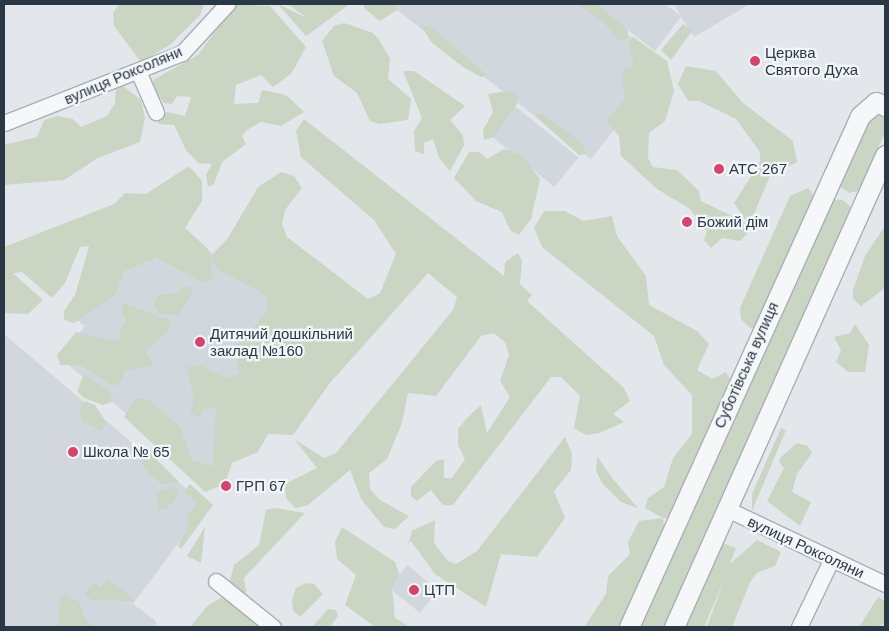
<!DOCTYPE html>
<html>
<head>
<meta charset="utf-8">
<style>
  body { margin:0 }
  #map { position:relative; width:889px; height:631px; overflow:hidden; background:#e3e7eb; font-family:Arial,sans-serif }
  div>[style] { position:absolute }
  .built>* { inset:0; background:#d1d7dd; transform-origin:0 0 }
  .green>* { inset:0; background:#cad5c3 }
  .roads { filter:drop-shadow(1px 0 #a8afb6) drop-shadow(-1px 0 #a8afb6) drop-shadow(0 1px #a8afb6) drop-shadow(0 -1px #a8afb6) }
  .minor>* { height:15px; margin:-7.5px; padding:0 7.5px; transform-origin:7.5px; border-radius:7.5px; background:#f6f7f9 }
  .tertiary>* { height:19px; margin:-9.5px; padding:0 9.5px; transform-origin:9.5px; border-radius:9.5px; background:#f6f7f9 }
  .dots>* { width:14px; height:14px; translate:-50% -50%; box-sizing:border-box; border:2px solid #f3f6f8; border-radius:50% }
  span { translate:-50% -50%; white-space:nowrap; text-align:center; line-height:1.15; -webkit-text-stroke:4.5px #f3f6f8; paint-order:stroke }
  .poi-label { font-size:15px; color:#2a3744 }
  .left { translate:0 -50%; text-align:left }
  .street-label { font-size:15px; color:#2a3744 }
  .frame { position:absolute; inset:0; border:5px solid #2a3744; pointer-events:none }
</style>
</head>
<body>
<div id="map">
  <div class="built">
    <i style="clip-path:polygon(389px 4px,588px 4px,658px 58px,663px 68px,591px 159px)"></i>
    <i style="clip-path:polygon(595px 4px,665px 4px,681px 16px,674px 4px,750px 4px,694px 37px,681px 17px,655px 51px)"></i>
    <i style="left:510px;top:102px;width:88px;height:38px;rotate:39deg"></i>
    <i style="clip-path:polygon(183px 229px,215px 256px,349px 316px,212px 486px,60px 358px,85px 326px,77px 320px,139px 245px,158px 260px)"></i>
    <i style="clip-path:polygon(4px 334px,203px 503px,203px 510px,133px 604px,156px 621px,157px 627px,4px 627px)"></i>
    <i style="left:407px;top:565px;width:40px;height:29px;rotate:39deg"></i>
  </div>
  <div class="green">
    <i style="clip-path:polygon(119px 4px,204px 4px,200px 15px,171px 44px,141px 62px,114px 26px,113px 13px)"></i>
    <i style="clip-path:polygon(235px 4px,270px 6px,306px 47px,291px 74px,273px 87px,261px 75px,236px 85px,234px 104px,258px 103px,262px 90px,286px 95px,304px 112px,281px 126px,261px 122px,247px 130px,242px 136px,246px 144px,222px 162px,214px 184px,208px 187px,206px 175px,212px 164px,198px 163px,186px 150px,174px 125px,159px 124px,154px 115px,168px 112px,185px 116px,191px 97px,177px 96px,172px 104px,164px 103px,152px 87px,153px 80px,198px 55px)"></i>
    <i style="clip-path:polygon(278px 4px,307px 18px,288px 4px,350px 4px,306px 36px)"></i>
    <i style="clip-path:polygon(365px 4px,396px 4px,397px 10px,380px 21px,364px 8px)"></i>
    <i style="clip-path:polygon(577px 4px,597px 4px,628px 30px,628px 39px,619px 40px,601px 20px)"></i>
    <i style="clip-path:polygon(344px 23px,373px 33px,380px 41px,390px 59px,388px 79px,411px 99px,408px 120px,380px 124px,370px 121px,357px 93px,334px 76px,322px 41px,334px 26px)"></i>
    <i style="clip-path:polygon(683px 24px,692px 31px,671px 60px,661px 50px)"></i>
    <i style="clip-path:polygon(421px 25px,432px 28px,487px 75px,481px 77px,463px 67px,431px 42px)"></i>
    <i style="clip-path:polygon(633px 37px,667px 61px,674px 91px,665px 121px,649px 133px,648px 158px,653px 167px,677px 170px,699px 191px,701px 201px,746px 223px,747px 234px,740px 241px,722px 238px,711px 248px,704px 240px,707px 231px,690px 209px,657px 189px,621px 156px,619px 136px,606px 121px,625px 99px,622px 79px,624px 69px,634px 65px,628px 43px)"></i>
    <i style="clip-path:polygon(686px 66px,716px 71px,743px 103px,793px 141px,797px 162px,770px 176px,754px 214px,745px 219px,734px 203px,760px 162px,760px 152px,736px 119px,699px 101px,688px 101px,678px 84px)"></i>
    <i style="clip-path:polygon(403px 71px,414px 71px,465px 106px,450px 120px,463px 135px,464px 145px,450px 171px,439px 158px,433px 139px,424px 143px,424px 154px,415px 151px,414px 131px,422px 118px)"></i>
    <i style="clip-path:polygon(122px 85px,141px 100px,145px 118px,140px 142px,98px 158px,64px 180px,4px 185px,4px 145px,37px 137px,44px 120px,57px 116px,73px 119px,81px 127px,107px 116px,115px 103px,116px 89px)"></i>
    <i style="clip-path:polygon(508px 91px,518px 94px,517px 104px,494px 137px,484px 140px,483px 130px,493px 112px,488px 94px)"></i>
    <i style="clip-path:polygon(542px 113px,583px 144px,586px 154px,579px 155px,534px 115px)"></i>
    <i style="clip-path:polygon(871px 114px,885px 117px,885px 133px,858px 191px,849px 193px,838px 185px)"></i>
    <i style="clip-path:polygon(304px 119px,504px 276px,505px 262px,518px 253px,522px 261px,520px 284px,532px 295px,527px 301px,624px 388px,630px 401px,613px 414px,624px 422px,600px 433px,586px 435px,574px 428px,580px 396px,561px 377px,551px 377px,453px 505px,443px 505px,431px 490px,417px 501px,411px 496px,411px 487px,436px 461px,444px 459px,444px 478px,452px 478px,465px 459px,458px 445px,458px 429px,469px 416px,481px 405px,487px 433px,510px 397px,500px 381px,509px 355px,505px 342px,494px 333px,481px 336px,436px 396px,408px 393px,402px 423px,387px 459px,369px 473px,370px 489px,380px 500px,409px 516px,395px 529px,384px 527px,361px 499px,350px 470px,308px 505px,295px 508px,286px 498px,285px 484px,317px 468px,294px 439px,324px 458px,336px 453px,453px 310px,457px 297px,428px 273px,329px 384px,293px 435px,268px 434px,258px 452px,232px 463px,225px 484px,205px 492px,124px 417px,136px 398px,149px 400px,180px 427px,192px 460px,213px 466px,216px 407px,203px 410px,200px 418px,190px 412px,194px 400px,187px 367px,200px 365px,225px 378px,239px 374px,236px 347px,267px 312px,267px 299px,257px 290px,219px 270px,211px 260px,212px 279px,202px 282px,157px 258px,124px 271px,115px 295px,74px 323px,64px 320px,64px 311px,75px 295px,89px 246px,80px 247px,65px 283px,52px 298px,22px 272px,13px 273px,43px 300px,28px 314px,4px 313px,4px 247px,114px 204px,125px 193px,146px 194px,189px 166px,202px 181px,202px 201px,185px 228px,208px 249px,210px 257px,228px 238px,258px 187px,281px 172px,294px 176px,302px 188px,285px 210px,282px 224px,287px 237px,368px 299px,380px 293px,396px 254px,374px 220px,301px 157px,296px 131px)"></i>
    <i style="clip-path:polygon(504px 149px,522px 155px,540px 179px,531px 219px,519px 235px,510px 230px,502px 212px,476px 201px,454px 178px,469px 152px,479px 152px,487px 159px)"></i>
    <i style="clip-path:polygon(808px 188px,815px 197px,754px 329px,750px 328px,741px 319px,740px 308px,790px 196px)"></i>
    <i style="clip-path:polygon(829px 199px,843px 200px,853px 209px,670px 627px,636px 627px)"></i>
    <i style="clip-path:polygon(544px 211px,565px 211px,583px 221px,612px 216px,617px 236px,646px 276px,649px 305px,697px 331px,709px 344px,697px 370px,712px 379px,726px 372px,731px 381px,673px 517px,663px 518px,665px 533px,622px 627px,585px 626px,606px 594px,608px 576px,630px 554px,628px 542px,639px 521px,663px 518px,645px 508px,648px 498px,664px 487px,673px 458px,692px 434px,692px 395px,664px 365px,654px 336px,542px 247px,534px 228px)"></i>
    <i style="clip-path:polygon(885px 226px,885px 288px,861px 306px,853px 299px,853px 290px,865px 256px)"></i>
    <i style="clip-path:polygon(184px 286px,194px 289px,179px 315px,159px 314px,154px 305px,158px 295px,177px 294px)"></i>
    <i style="clip-path:polygon(123px 303px,169px 320px,169px 330px,146px 351px,154px 366px,124px 371px,122px 380px,114px 386px,80px 365px,60px 365px,57px 355px,76px 332px,111px 341px,121px 338px,120px 328px,127px 321px,121px 313px)"></i>
    <i style="clip-path:polygon(855px 324px,869px 345px,865px 372px,848px 372px,836px 362px,841px 350px,834px 337px,850px 333px)"></i>
    <i style="clip-path:polygon(84px 374px,109px 392px,112px 402px,103px 405px,84px 398px,77px 391px)"></i>
    <i style="clip-path:polygon(85px 401px,95px 405px,106px 422px,101px 431px,83px 422px,79px 413px)"></i>
    <i style="clip-path:polygon(781px 428px,786px 430px,752px 511px,752px 494px)"></i>
    <i style="clip-path:polygon(565px 437px,572px 454px,571px 470px,554px 491px,565px 518px,537px 557px,501px 554px,486px 607px,435px 574px,411px 541px,408px 545px,412px 531px,435px 520px,434px 543px,448px 561px,456px 564px,477px 551px)"></i>
    <i style="clip-path:polygon(797px 443px,808px 446px,812px 453px,797px 474px,792px 492px,811px 502px,800px 526px,767px 501px,784px 468px,779px 462px,781px 457px)"></i>
    <i style="clip-path:polygon(142px 449px,147px 450px,179px 482px,161px 484px,154px 478px,142px 465px)"></i>
    <i style="clip-path:polygon(597px 456px,612px 478px,638px 508px,621px 502px,602px 483px,596px 471px)"></i>
    <i style="clip-path:polygon(190px 484px,213px 505px,181px 549px,178px 545px,188px 528px,187px 516px,197px 503px,184px 491px)"></i>
    <i style="clip-path:polygon(175px 486px,178px 494px,173px 502px,165px 510px,159px 509px,156px 493px)"></i>
    <i style="clip-path:polygon(275px 508px,305px 513px,244px 578px,246px 593px,228px 588px,234px 565px,259px 545px,266px 510px)"></i>
    <i style="clip-path:polygon(205px 527px,201px 563px,187px 556px)"></i>
    <i style="clip-path:polygon(342px 527px,395px 562px,399px 574px,392px 588px,395px 618px,410px 627px,375px 627px,345px 605px,356px 575px,337px 559px,335px 542px)"></i>
    <i style="clip-path:polygon(757px 540px,781px 552px,775px 566px,757px 573px,750px 582px,732px 627px,707px 627px,724px 580px,704px 627px,686px 627px,723px 543px,736px 548px,730px 564px)"></i>
    <i style="clip-path:polygon(108px 579px,134px 599px,133px 601px,92px 600px,85px 594px,94px 582px,101px 587px)"></i>
    <i style="clip-path:polygon(306px 583px,314px 584px,323px 594px,300px 617px,293px 611px,292px 600px,296px 588px)"></i>
    <i style="clip-path:polygon(65px 593px,79px 602px,86px 621px,95px 627px,58px 627px,60px 598px)"></i>
    <i style="clip-path:polygon(224px 596px,264px 627px,190px 627px,207px 606px)"></i>
    <i style="clip-path:polygon(878px 597px,885px 601px,885px 625px,859px 627px)"></i>
    <i style="clip-path:polygon(328px 609px,336px 610px,338px 616px,330px 627px,312px 627px)"></i>
  </div>
  <div class="roads">
    <div class="minor">
      <i style="left:138px;top:71px;width:45px;rotate:66.3deg"></i>
      <i style="left:4px;top:123px;width:191px;rotate:-21.5deg"></i>
      <i style="left:182px;top:53px;width:67px;rotate:-47.4deg"></i>
      <i style="left:727px;top:509px;width:175px;rotate:25.4deg"></i>
      <i style="left:216px;top:581px;width:73px;rotate:38.9deg"></i>
      <i style="left:799px;top:627px;width:76px;rotate:-64.4deg"></i>
    </div>
    <div class="tertiary">
      <i style="left:629px;top:627px;width:561px;rotate:-65.67deg"></i>
      <i style="left:860px;top:116px;width:21px;rotate:-41deg"></i>
      <i style="left:876px;top:102px;width:10px;rotate:24deg"></i>
      <i style="left:674px;top:627px;width:517px;rotate:-65.91deg"></i>
    </div>
  </div>
  <div class="dots">
    <i style="left:755px;top:61px;background:#d3456c"></i>
    <i style="left:719px;top:169px;background:#d3456c"></i>
    <i style="left:687px;top:222px;background:#d3456c"></i>
    <i style="left:200px;top:342px;background:#d3456c"></i>
    <i style="left:73px;top:452px;background:#d3456c"></i>
    <i style="left:226px;top:486px;background:#d3456c"></i>
    <i style="left:414px;top:590px;background:#d3456c"></i>
  </div>
  <div class="poi-label">
    <span class="left" style="left:765px;top:61px">Церква<br>Святого Духа</span>
    <span class="left" style="left:729px;top:169px">АТС 267</span>
    <span class="left" style="left:697px;top:222px">Божий дім</span>
    <span class="left" style="left:210px;top:342px">Дитячий дошкільний<br>заклад №160</span>
    <span class="left" style="left:83px;top:452px">Школа № 65</span>
    <span class="left" style="left:236px;top:486px">ГРП 67</span>
    <span class="left" style="left:424px;top:590px">ЦТП</span>
  </div>
  <div class="street-label">
    <span style="left:123px;top:75px;rotate:-23deg">вулиця Роксоляни</span>
    <span style="left:746px;top:365px;rotate:-66deg">Суботівська вулиця</span>
    <span style="left:806px;top:547px;rotate:25deg">вулиця Роксоляни</span>
  </div>
  <div class="frame"></div>
</div>
</body>
</html>
